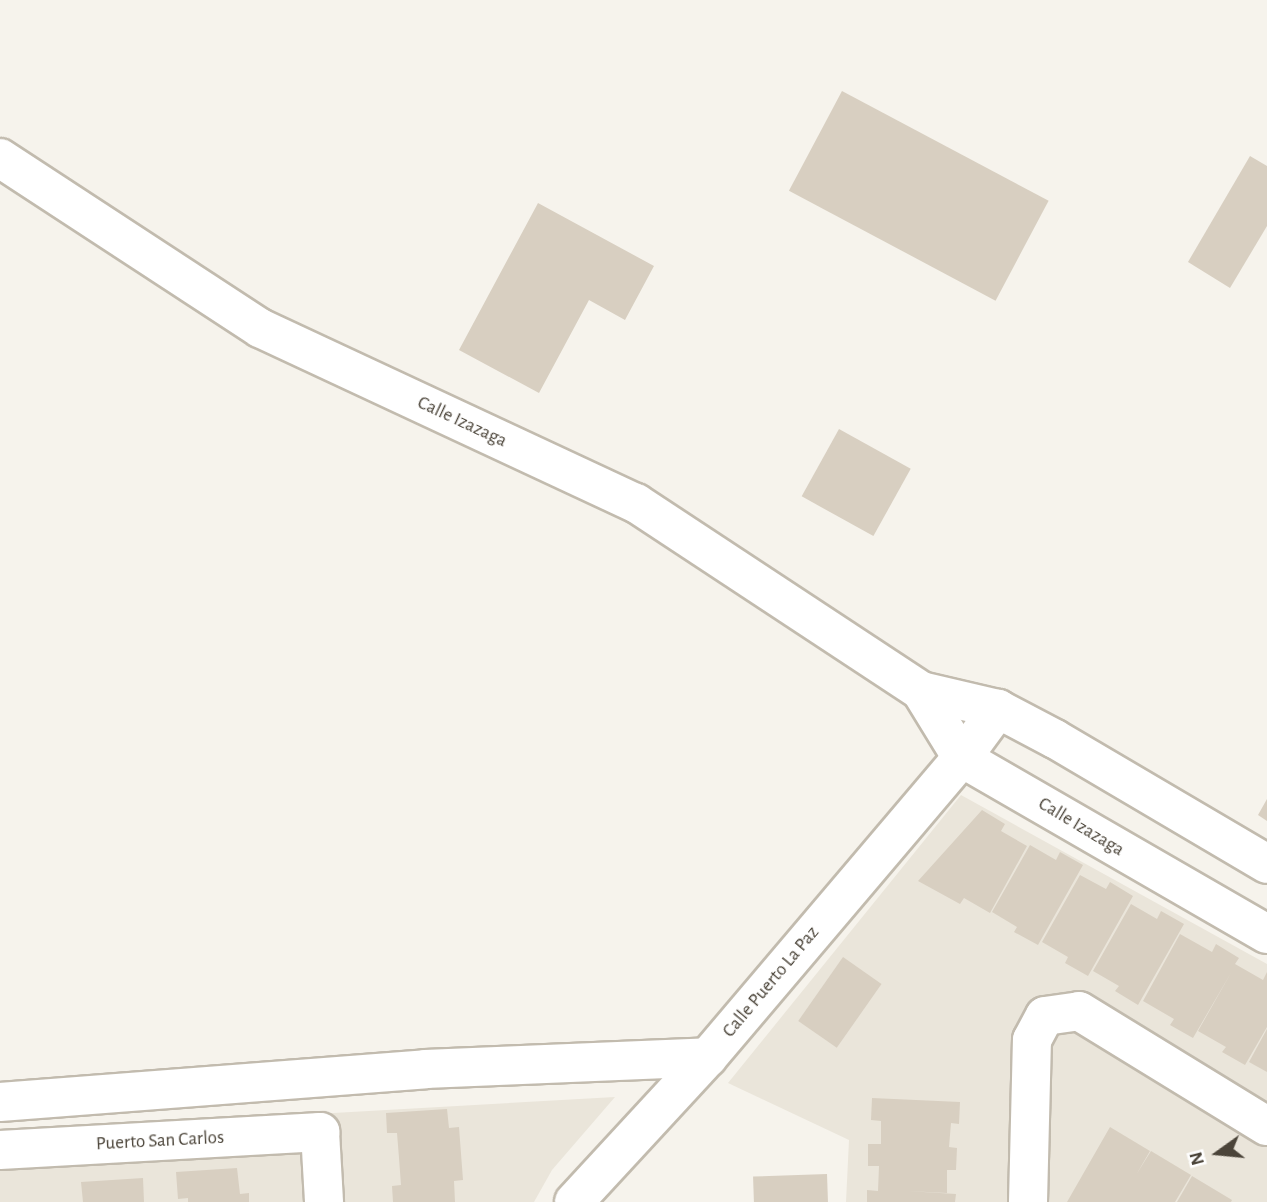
<!DOCTYPE html>
<html>
<head>
<meta charset="utf-8">
<style>
  body { margin:0 }
  #map { position:relative; width:1267px; height:1202px; overflow:hidden; background:#f6f3ec; font-family:"Alegreya Sans",sans-serif }
  div>[style] { position:absolute }
  .residential>* { inset:0; background:#eae5da }
  .building>* { inset:0; background:#d8cfc1; transform-origin:0 0 }
  .roads { filter:drop-shadow(2px 0 #c2bbae) drop-shadow(-2px 0 #c2bbae) drop-shadow(0 2px #c2bbae) drop-shadow(0 -2px #c2bbae) }
  .minor>* { height:38px; margin:-19px; padding:0 19px; transform-origin:19px; border-radius:19px; background:#fff }
  span { translate:-50% -50%; white-space:nowrap; text-align:center; line-height:1.15; -webkit-text-stroke:5px #fff; paint-order:stroke }
  .street-label { font-size:19px; color:#4b4439 }
  .north { position:absolute; left:1183px; top:1118px; width:70px; height:70px; -webkit-text-stroke:5px #fff; paint-order:stroke; rotate:255deg; font-size:19px; font-weight:700; line-height:28px; text-align:center; color:#4b4439 }
  .north::after { content:''; display:block; margin:auto; width:24px; height:32px; background:#4b4439; clip-path:polygon(50% 0,100% 100%,50% 72%,0 100%) }
</style>
</head>
<body>
<div id="map">
  <div class="residential">
    <i style="clip-path:polygon(961px 795px,1267px 964px,1267px 1202px,846px 1202px,849px 1140px,728px 1083px)"></i>
    <i style="clip-path:polygon(615px 1097px,552px 1170px,534px 1202px,0 1202px,0 1132px)"></i>
  </div>
  <div class="building">
    <i style="left:842px;top:91px;width:234px;height:113px;rotate:28deg"></i>
    <i style="clip-path:polygon(1250px 156px,1267px 166px,1267px 226px,1230px 288px,1188px 262px)"></i>
    <i style="clip-path:polygon(538px 203px,654px 266px,625px 320px,589px 300px,539px 393px,459px 350px)"></i>
    <i style="left:839px;top:429px;width:82px;height:77px;rotate:29deg"></i>
    <i style="clip-path:polygon(1267px 799px,1267px 821px,1258px 815px)"></i>
    <i style="clip-path:polygon(982px 810px,1005px 824px,1001px 831px,1027px 846px,990px 913px,964px 898px,960px 904px,918px 881px)"></i>
    <i style="clip-path:polygon(1030px 845px,1056px 860px,1060px 852px,1083px 865px,1038px 945px,1014px 932px,1017px 927px,992px 912px)"></i>
    <i style="clip-path:polygon(1080px 875px,1106px 889px,1110px 882px,1133px 896px,1088px 976px,1065px 963px,1068px 957px,1042px 942px)"></i>
    <i style="clip-path:polygon(1131px 904px,1157px 919px,1161px 911px,1184px 924px,1138px 1005px,1115px 991px,1119px 986px,1093px 971px)"></i>
    <i style="clip-path:polygon(1180px 934px,1212px 952px,1216px 944px,1239px 958px,1235px 964px,1263px 980px,1267px 972px,1267px 1027px,1245px 1065px,1222px 1052px,1226px 1047px,1198px 1031px,1232px 971px,1193px 1038px,1170px 1025px,1174px 1019px,1143px 1001px)"></i>
    <i style="left:843px;top:957px;width:47px;height:78px;rotate:35deg"></i>
    <i style="clip-path:polygon(1267px 1029px,1267px 1072px,1249px 1062px)"></i>
    <i style="clip-path:polygon(872px 1098px,960px 1102px,959px 1124px,951px 1123px,949px 1147px,957px 1148px,956px 1170px,947px 1170px,947px 1193px,907px 1191px,956px 1194px,955px 1202px,867px 1202px,867px 1190px,878px 1191px,879px 1166px,868px 1166px,868px 1144px,881px 1144px,881px 1121px,871px 1120px)"></i>
    <i style="clip-path:polygon(447px 1109px,449px 1128px,459px 1127px,463px 1180px,454px 1181px,455px 1202px,393px 1202px,392px 1186px,401px 1185px,399px 1158px,397px 1133px,387px 1133px,386px 1113px)"></i>
    <i style="clip-path:polygon(1110px 1127px,1150px 1151px,1136px 1175px,1151px 1151px,1191px 1175px,1175px 1202px,1067px 1202px)"></i>
    <i style="clip-path:polygon(237px 1168px,240px 1194px,249px 1193px,249px 1202px,188px 1202px,188px 1198px,178px 1199px,176px 1172px)"></i>
    <i style="left:827px;top:1174px;width:28px;height:74px;rotate:88deg"></i>
    <i style="clip-path:polygon(1192px 1176px,1232px 1200px,1231px 1202px,1177px 1202px)"></i>
    <i style="clip-path:polygon(143px 1178px,144px 1202px,83px 1202px,81px 1182px)"></i>
  </div>
  <div class="roads">
    <div class="minor">
      <i style="left:0;top:158px;width:311px;rotate:33.2deg"></i>
      <i style="left:260px;top:328px;width:415px;rotate:25deg"></i>
      <i style="left:636px;top:503px;width:341px;rotate:33.4deg"></i>
      <i style="left:921px;top:691px;width:79px;rotate:13.2deg"></i>
      <i style="left:998px;top:709px;width:64px;rotate:27.8deg"></i>
      <i style="left:1055px;top:739px;width:246px;rotate:30.5deg"></i>
      <i style="left:921px;top:691px;width:79px;rotate:58.5deg"></i>
      <i style="left:962px;top:758px;width:352px;rotate:30deg"></i>
      <i style="left:0;top:1102px;width:427px;rotate:-4.4deg"></i>
      <i style="left:426px;top:1069px;width:282px;rotate:-2.4deg"></i>
      <i style="left:0;top:1150px;width:321px;rotate:-3.2deg"></i>
      <i style="left:320px;top:1132px;width:70px;rotate:86.7deg"></i>
      <i style="left:574px;top:1202px;width:197px;rotate:-47.3deg"></i>
      <i style="left:708px;top:1057px;width:392px;rotate:-49.7deg"></i>
      <i style="left:962px;top:758px;width:61px;rotate:-53.7deg"></i>
      <i style="left:1028px;top:1202px;width:162px;rotate:-88.6deg"></i>
      <i style="left:1032px;top:1040px;width:27px;rotate:-62deg"></i>
      <i style="left:1045px;top:1016px;width:34px;rotate:-8deg"></i>
      <i style="left:1079px;top:1011px;width:220px;rotate:31.5deg"></i>
    </div>
  </div>
  <div class="street-label">
    <span style="left:462px;top:422px;rotate:25deg">Calle Izazaga</span>
    <span style="left:1081px;top:827px;rotate:31deg">Calle Izazaga</span>
    <span style="left:771px;top:982px;rotate:-50deg">Calle Puerto La Paz</span>
    <span style="left:160px;top:1141px;rotate:-3deg">Puerto San Carlos</span>
  </div>
  <div class="north">N</div>
</div>
</body>
</html>
